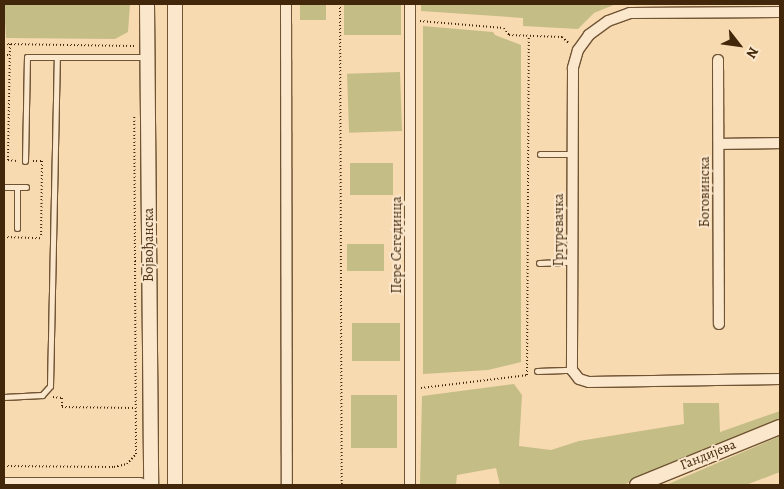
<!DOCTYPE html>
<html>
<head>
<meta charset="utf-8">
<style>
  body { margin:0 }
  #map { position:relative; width:784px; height:489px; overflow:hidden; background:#f8dab1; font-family:Alegreya,serif }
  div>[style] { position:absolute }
  .green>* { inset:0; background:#c5bd86; transform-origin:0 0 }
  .path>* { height:2px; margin-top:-1px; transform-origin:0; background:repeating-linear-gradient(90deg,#43270a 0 1px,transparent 0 3.5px) }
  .roads { filter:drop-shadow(1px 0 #705434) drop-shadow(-1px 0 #705434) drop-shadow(0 1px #705434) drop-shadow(0 -1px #705434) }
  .lane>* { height:5px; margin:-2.5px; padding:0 2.5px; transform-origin:2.5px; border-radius:2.5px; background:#fae7cc }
  .street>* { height:10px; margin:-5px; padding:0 5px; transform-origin:5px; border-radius:5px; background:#fae7cc }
  .secondary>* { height:14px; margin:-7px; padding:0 7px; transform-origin:7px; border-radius:7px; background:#fae7cc }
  span { translate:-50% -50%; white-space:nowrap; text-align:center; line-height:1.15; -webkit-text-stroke:4px #fae7cc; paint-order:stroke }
  .street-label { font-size:14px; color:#43270a }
  .frame { position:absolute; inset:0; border:5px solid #43270a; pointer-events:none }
  .north { position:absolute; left:714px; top:20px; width:50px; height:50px; -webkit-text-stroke:4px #fae7cc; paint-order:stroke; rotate:120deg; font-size:14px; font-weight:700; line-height:20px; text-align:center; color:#43270a }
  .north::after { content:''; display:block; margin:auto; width:18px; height:22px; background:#43270a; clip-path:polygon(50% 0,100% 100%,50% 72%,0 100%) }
</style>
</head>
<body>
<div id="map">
  <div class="green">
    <i style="clip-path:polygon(4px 4px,130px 4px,128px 32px,115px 39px,6px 38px)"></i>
    <i style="left:300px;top:4px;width:26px;height:16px"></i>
    <i style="left:344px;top:4px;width:57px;height:31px"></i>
    <i style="clip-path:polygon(421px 4px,616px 4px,594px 13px,578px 29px,523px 26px,523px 18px,421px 11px)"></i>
    <i style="clip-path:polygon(423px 26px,493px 32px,495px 35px,521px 45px,521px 362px,488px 370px,423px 374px)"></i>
    <i style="left:400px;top:72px;width:59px;height:53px;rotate:88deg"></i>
    <i style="left:393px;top:163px;width:32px;height:43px;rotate:90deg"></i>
    <i style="left:347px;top:244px;width:37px;height:27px"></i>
    <i style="left:352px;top:323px;width:48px;height:38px"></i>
    <i style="clip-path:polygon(514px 384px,522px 395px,519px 446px,551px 450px,579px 441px,684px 424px,683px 403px,719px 403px,720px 432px,780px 411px,780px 420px,623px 485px,500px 485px,496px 468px,457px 475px,456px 485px,420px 485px,422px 396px)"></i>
    <i style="left:351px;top:395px;width:46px;height:53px"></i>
    <i style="clip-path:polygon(780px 436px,780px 472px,746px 485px,666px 485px)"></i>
  </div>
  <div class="path">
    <i style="left:340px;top:4px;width:481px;rotate:89.8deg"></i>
    <i style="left:420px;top:21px;width:84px;rotate:4.8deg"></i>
    <i style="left:504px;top:28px;width:9px;rotate:54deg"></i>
    <i style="left:509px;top:35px;width:53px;rotate:2.2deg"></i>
    <i style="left:562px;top:37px;width:9px;rotate:41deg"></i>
    <i style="left:4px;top:44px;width:130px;rotate:0.9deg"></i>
    <i style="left:10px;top:44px;width:116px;rotate:91deg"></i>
    <i style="left:8px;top:160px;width:8px;rotate:7deg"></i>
    <i style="left:4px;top:55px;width:6px"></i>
    <i style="left:33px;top:161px;width:9px"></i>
    <i style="left:42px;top:161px;width:77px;rotate:90.7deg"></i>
    <i style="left:4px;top:237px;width:38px;rotate:2deg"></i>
    <i style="left:527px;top:375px;width:339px;rotate:-89.7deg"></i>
    <i style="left:421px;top:388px;width:108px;rotate:-6.9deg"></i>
    <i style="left:53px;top:397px;width:9px;rotate:6deg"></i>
    <i style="left:62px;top:398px;width:9px;rotate:90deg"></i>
    <i style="left:62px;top:407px;width:73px;rotate:0.8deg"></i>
    <i style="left:4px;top:466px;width:110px;rotate:0.5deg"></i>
    <i style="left:114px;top:467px;width:13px;rotate:-13deg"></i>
    <i style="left:127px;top:464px;width:13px;rotate:-48deg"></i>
    <i style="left:136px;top:454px;width:338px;rotate:-90.3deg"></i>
  </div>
  <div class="roads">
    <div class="lane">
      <i style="left:540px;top:154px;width:33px"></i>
      <i style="left:25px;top:161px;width:104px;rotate:-88.9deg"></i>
      <i style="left:27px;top:57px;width:120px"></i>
      <i style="left:4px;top:187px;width:22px"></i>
      <i style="left:17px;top:228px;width:41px;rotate:-90deg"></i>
      <i style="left:539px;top:263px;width:33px;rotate:-2deg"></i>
      <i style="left:537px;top:371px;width:35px;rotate:-2deg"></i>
      <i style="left:4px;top:397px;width:38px;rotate:-3deg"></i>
      <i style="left:42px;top:395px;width:12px;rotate:-48deg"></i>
      <i style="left:50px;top:386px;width:329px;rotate:-88.8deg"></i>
    </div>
    <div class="street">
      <i style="left:286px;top:4px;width:481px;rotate:89.9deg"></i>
      <i style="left:410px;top:4px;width:481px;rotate:90deg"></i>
      <i style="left:780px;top:12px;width:150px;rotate:179.6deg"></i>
      <i style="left:630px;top:13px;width:23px;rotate:160deg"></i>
      <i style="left:608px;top:21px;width:24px;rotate:144deg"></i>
      <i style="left:589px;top:35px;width:19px;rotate:126deg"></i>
      <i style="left:578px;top:50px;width:19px;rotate:106deg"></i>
      <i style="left:573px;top:68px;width:302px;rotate:90.2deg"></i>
      <i style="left:572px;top:370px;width:11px;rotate:52deg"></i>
      <i style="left:579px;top:379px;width:10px;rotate:17deg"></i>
      <i style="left:589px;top:382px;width:191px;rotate:-0.9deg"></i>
      <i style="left:718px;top:60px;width:264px;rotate:89.8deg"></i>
      <i style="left:719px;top:144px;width:61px;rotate:-0.9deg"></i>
    </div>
    <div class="secondary">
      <i style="left:147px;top:4px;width:481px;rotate:89.5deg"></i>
      <i style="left:175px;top:4px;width:481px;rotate:90deg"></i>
      <i style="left:4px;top:485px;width:136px"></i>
      <i style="left:637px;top:485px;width:154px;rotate:-22.1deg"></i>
    </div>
  </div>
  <div class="street-label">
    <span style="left:705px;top:192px;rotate:-90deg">Боговинска</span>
    <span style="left:559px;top:230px;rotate:-90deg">Гргуревачка</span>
    <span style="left:149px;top:245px;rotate:-90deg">Војвођанска</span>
    <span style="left:397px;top:245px;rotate:-90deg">Пере Сегединца</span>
    <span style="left:708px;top:455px;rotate:-22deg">Гандијева</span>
  </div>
  <div class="frame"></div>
  <div class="north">N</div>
</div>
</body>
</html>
